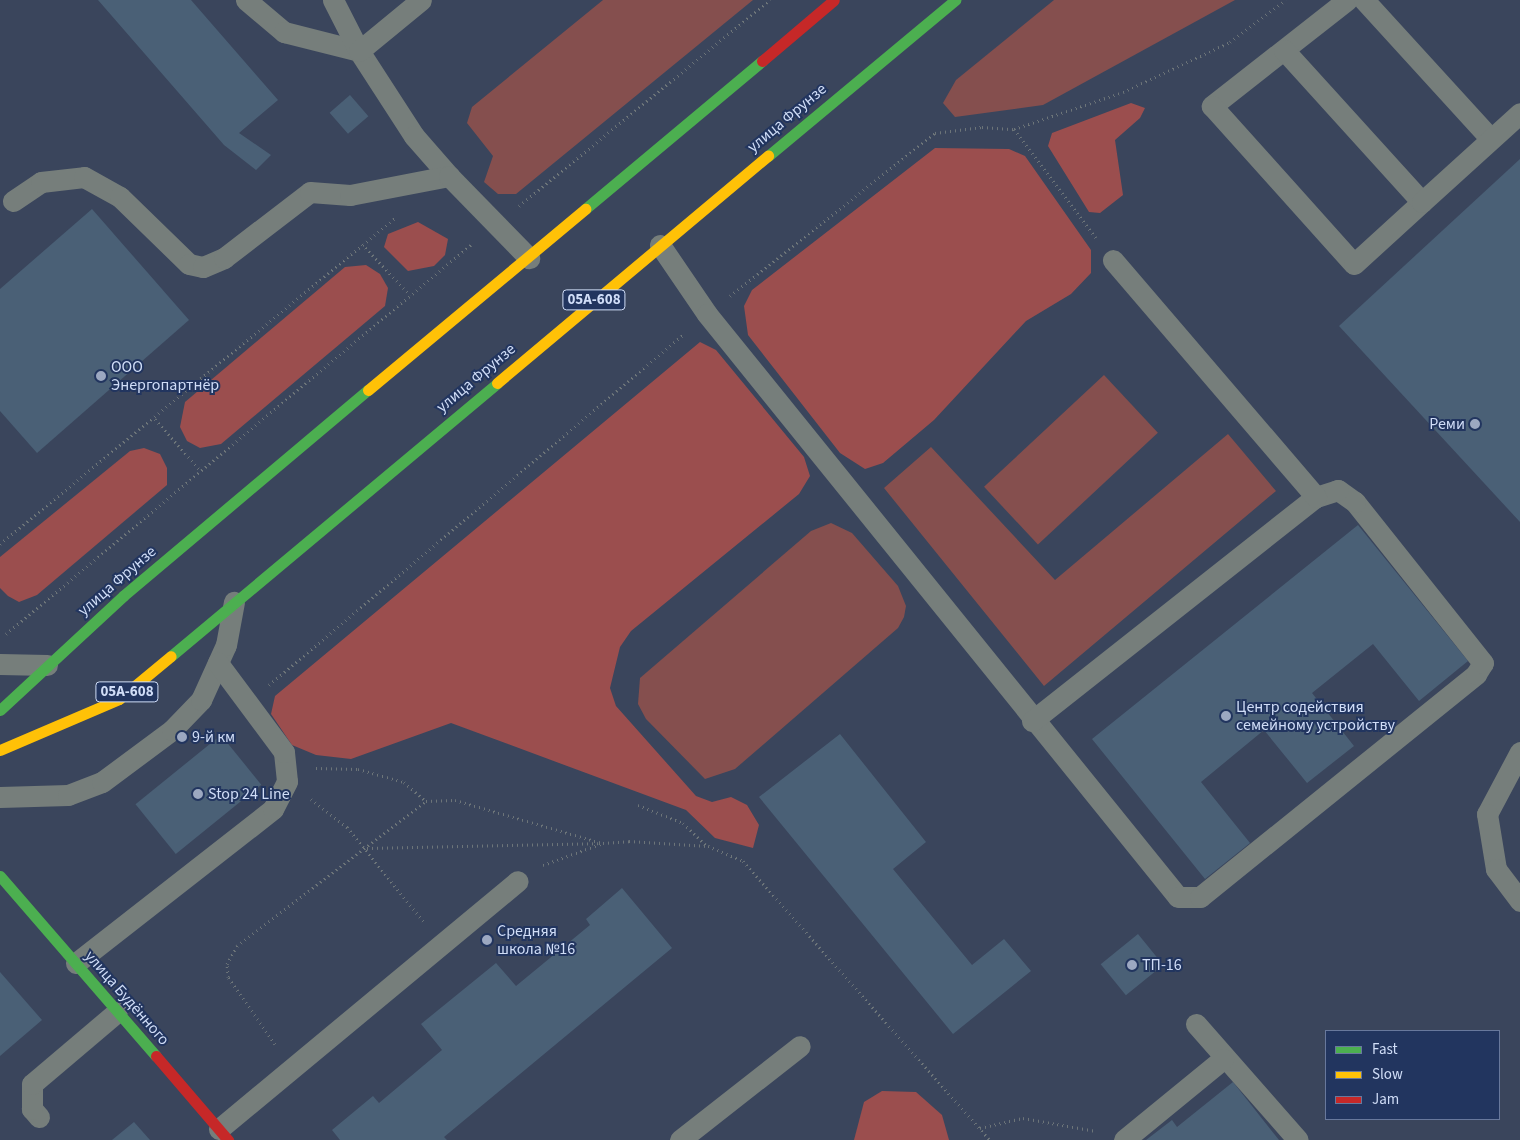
<!DOCTYPE html>
<html>
<head>
<meta charset="utf-8">
<style>
  body { margin:0 }
  #map { position:relative; width:1520px; height:1140px; overflow:hidden; background:#3a455c; font-family:"Source Sans 3",sans-serif }
  div>[style] { position:absolute }
  .green>* { inset:0; background:#854f4e; transform-origin:0 0 }
  .forest>* { inset:0; background:#9b4e4e }
  .building>* { inset:0; background:#4a6076; transform-origin:0 0 }
  .path>* { height:3px; margin-top:-1.5px; transform-origin:0; background:repeating-linear-gradient(90deg,#6d7579 0 1px,transparent 0 5px) }
  .lane>* { height:21px; margin:-10.5px; padding:0 10.5px; transform-origin:10.5px; border-radius:10.5px; background:#767e7b }
  .fast>* { height:11px; margin:-5.5px; padding:0 5.5px; transform-origin:5.5px; border-radius:5.5px; background:#4caf50 }
  .slow>* { height:11px; margin:-5.5px; padding:0 5.5px; transform-origin:5.5px; border-radius:5.5px; background:#ffc107 }
  .jam>* { height:11px; margin:-5.5px; padding:0 5.5px; transform-origin:5.5px; border-radius:5.5px; background:#c62828 }
  .dots>* { width:14px; height:14px; translate:-50% -50%; box-sizing:border-box; border:2px solid #22355f; border-radius:50% }
  span { translate:-50% -50%; white-space:nowrap; text-align:center; line-height:1.15; -webkit-text-stroke:4px #22355f; paint-order:stroke }
  .shield-label span { padding:1px 4px; background:#22355f; border:1px solid; border-radius:4px; -webkit-text-stroke-width:0 }
  .shield-label { font-size:15px; color:#d0ddf7; font-weight:700 }
  .street-label { font-size:16px; color:#d0ddf7 }
  .poi-label { font-size:16px; color:#d0ddf7 }
  .left { translate:0 -50%; text-align:left }
  .right { translate:-100% -50%; text-align:right }
  .legend { position:absolute; left:1325px; top:1030px; width:175px; height:90px; box-sizing:border-box; background:#22355f; border:1px solid #68789c; margin:0; padding:6px 9px; list-style:none; font-size:15px; color:#d0ddf7 }
  .legend li { display:flex; align-items:center; gap:10px; height:25px }
  .legend b { width:25px; border:1px solid #68789c }
</style>
</head>
<body>
<div id="map">
  <div class="green">
    <i style="clip-path:polygon(603px 0,753px 0,516px 194px,498px 194px,484px 182px,493px 156px,467px 123px,472px 107px)"></i>
    <i style="clip-path:polygon(1054px 0,1235px 0,1043px 105px,955px 117px,943px 103px,956px 80px)"></i>
    <i style="left:1104px;top:375px;width:79px;height:164px;rotate:47deg"></i>
    <i style="clip-path:polygon(1228px 434px,1276px 491px,1044px 686px,884px 488px,931px 447px,1055px 580px)"></i>
    <i style="clip-path:polygon(831px 523px,852px 533px,898px 586px,906px 606px,904px 617px,898px 628px,735px 769px,705px 779px,646px 719px,638px 704px,640px 678px,811px 531px)"></i>
  </div>
  <div class="forest">
    <i style="clip-path:polygon(1131px 103px,1145px 108px,1140px 118px,1115px 140px,1123px 195px,1100px 213px,1089px 212px,1048px 146px,1052px 133px)"></i>
    <i style="clip-path:polygon(935px 148px,1009px 149px,1025px 156px,1091px 250px,1091px 273px,1071px 294px,1026px 321px,934px 420px,883px 463px,865px 469px,840px 453px,748px 335px,744px 306px,752px 290px)"></i>
    <i style="clip-path:polygon(418px 222px,448px 239px,445px 255px,434px 266px,408px 271px,384px 247px,388px 234px)"></i>
    <i style="clip-path:polygon(366px 265px,380px 274px,388px 288px,385px 306px,221px 444px,200px 448px,187px 441px,180px 427px,185px 402px,345px 267px)"></i>
    <i style="clip-path:polygon(700px 342px,716px 350px,804px 457px,810px 476px,799px 494px,631px 631px,620px 647px,610px 688px,616px 706px,696px 796px,712px 802px,731px 797px,747px 805px,759px 825px,753px 848px,715px 838px,686px 810px,451px 723px,351px 759px,316px 755px,292px 745px,271px 714px,275px 696px)"></i>
    <i style="clip-path:polygon(144px 448px,160px 454px,167px 468px,167px 485px,37px 595px,19px 602px,8px 596px,0 588px,0 557px,130px 451px)"></i>
    <i style="clip-path:polygon(882px 1091px,916px 1092px,942px 1115px,949px 1140px,854px 1140px,864px 1102px)"></i>
  </div>
  <div class="building">
    <i style="clip-path:polygon(98px 0,191px 0,278px 100px,239px 133px,271px 155px,256px 170px,224px 145px)"></i>
    <i style="left:350px;top:95px;width:28px;height:27px;rotate:49deg"></i>
    <i style="clip-path:polygon(1520px 159px,1520px 522px,1339px 326px)"></i>
    <i style="clip-path:polygon(92px 209px,189px 320px,37px 453px,0 411px,0 289px)"></i>
    <i style="clip-path:polygon(1358px 525px,1468px 661px,1419px 701px,1373px 644px,1312px 693px,1354px 746px,1307px 783px,1264px 730px,1201px 782px,1250px 843px,1205px 879px,1092px 739px)"></i>
    <i style="clip-path:polygon(840px 734px,926px 842px,893px 869px,972px 965px,1004px 939px,1031px 971px,953px 1034px,759px 797px)"></i>
    <i style="left:221px;top:735px;width:64px;height:110px;rotate:51deg"></i>
    <i style="clip-path:polygon(622px 888px,672px 948px,444px 1137px,447px 1140px,340px 1140px,332px 1130px,373px 1096px,379px 1103px,442px 1050px,421px 1024px,496px 963px,516px 986px,590px 925px,586px 919px)"></i>
    <i style="left:1138px;top:934px;width:40px;height:48px;rotate:51deg"></i>
    <i style="clip-path:polygon(0 972px,42px 1020px,0 1056px)"></i>
    <i style="clip-path:polygon(1233px 1082px,1279px 1140px,1146px 1140px,1172px 1120px,1177px 1127px)"></i>
    <i style="clip-path:polygon(134px 1122px,150px 1140px,112px 1140px)"></i>
  </div>
  <div class="path">
    <i style="left:1014px;top:129px;width:136px;rotate:53deg"></i>
    <i style="left:519px;top:206px;width:325px;rotate:-39.4deg"></i>
    <i style="left:362px;top:244px;width:70px;rotate:46.7deg"></i>
    <i style="left:730px;top:296px;width:262px;rotate:-38.5deg"></i>
    <i style="left:935px;top:133px;width:47px;rotate:-7.3deg"></i>
    <i style="left:982px;top:127px;width:32px;rotate:4deg"></i>
    <i style="left:1014px;top:129px;width:115px;rotate:-18.7deg"></i>
    <i style="left:1123px;top:92px;width:118px;rotate:-25deg"></i>
    <i style="left:1230px;top:42px;width:70px;rotate:-36.9deg"></i>
    <i style="left:155px;top:419px;width:68px;rotate:48.6deg"></i>
    <i style="left:0;top:544px;width:512px;rotate:-39.53deg"></i>
    <i style="left:6px;top:634px;width:609px;rotate:-39.94deg"></i>
    <i style="left:269px;top:685px;width:544px;rotate:-40.22deg"></i>
    <i style="left:316px;top:768px;width:42px;rotate:1.4deg"></i>
    <i style="left:358px;top:769px;width:48px;rotate:15.8deg"></i>
    <i style="left:404px;top:782px;width:29px;rotate:41deg"></i>
    <i style="left:311px;top:799px;width:46px;rotate:37.9deg"></i>
    <i style="left:347px;top:827px;width:121px;rotate:51deg"></i>
    <i style="left:638px;top:805px;width:48px;rotate:21.8deg"></i>
    <i style="left:683px;top:823px;width:33px;rotate:44deg"></i>
    <i style="left:367px;top:848px;width:231px;rotate:-1.2deg"></i>
    <i style="left:543px;top:865px;width:64px;rotate:-20.1deg"></i>
    <i style="left:603px;top:843px;width:26px;rotate:-4deg"></i>
    <i style="left:629px;top:841px;width:79px;rotate:3.6deg"></i>
    <i style="left:708px;top:846px;width:38px;rotate:23deg"></i>
    <i style="left:743px;top:861px;width:373px;rotate:48.5deg"></i>
    <i style="left:275px;top:1044px;width:82px;rotate:-125deg"></i>
    <i style="left:228px;top:977px;width:13px;rotate:-94deg"></i>
    <i style="left:227px;top:964px;width:21px;rotate:-61deg"></i>
    <i style="left:237px;top:946px;width:238px;rotate:-37.5deg"></i>
    <i style="left:426px;top:801px;width:29px;rotate:-2deg"></i>
    <i style="left:455px;top:800px;width:153px;rotate:16.3deg"></i>
    <i style="left:980px;top:1128px;width:44px;rotate:-13.1deg"></i>
    <i style="left:1023px;top:1118px;width:74px;rotate:10.1deg"></i>
  </div>
  <div class="lane">
    <i style="left:246px;top:0;width:50px;rotate:40.1deg"></i>
    <i style="left:284px;top:32px;width:77px;rotate:14.2deg"></i>
    <i style="left:359px;top:51px;width:101px;rotate:57.1deg"></i>
    <i style="left:414px;top:136px;width:53px;rotate:48.8deg"></i>
    <i style="left:333px;top:0;width:57px;rotate:63deg"></i>
    <i style="left:359px;top:51px;width:80px;rotate:-39.4deg"></i>
    <i style="left:1347px;top:0;width:172px;rotate:141.9deg"></i>
    <i style="left:1212px;top:106px;width:212px;rotate:48.1deg"></i>
    <i style="left:1354px;top:264px;width:92px;rotate:-42.4deg"></i>
    <i style="left:1364px;top:0;width:188px;rotate:47.6deg"></i>
    <i style="left:1284px;top:50px;width:205px;rotate:47.8deg"></i>
    <i style="left:1422px;top:202px;width:132px;rotate:-42.2deg"></i>
    <i style="left:13px;top:201px;width:34px;rotate:-34deg"></i>
    <i style="left:41px;top:182px;width:43px;rotate:-6.6deg"></i>
    <i style="left:84px;top:177px;width:41px;rotate:29.1deg"></i>
    <i style="left:120px;top:197px;width:96px;rotate:44.2deg"></i>
    <i style="left:189px;top:264px;width:14px;rotate:12deg"></i>
    <i style="left:203px;top:267px;width:23px;rotate:-23deg"></i>
    <i style="left:224px;top:258px;width:108px;rotate:-37.5deg"></i>
    <i style="left:310px;top:192px;width:40px;rotate:4.3deg"></i>
    <i style="left:350px;top:195px;width:101px;rotate:-10.9deg"></i>
    <i style="left:449px;top:176px;width:115px;rotate:45.7deg"></i>
    <i style="left:660px;top:245px;width:83px;rotate:55.7deg"></i>
    <i style="left:707px;top:314px;width:749px;rotate:51.07deg"></i>
    <i style="left:1178px;top:897px;width:22px"></i>
    <i style="left:1200px;top:897px;width:355px;rotate:-38.9deg"></i>
    <i style="left:1476px;top:674px;width:13px;rotate:-58deg"></i>
    <i style="left:1483px;top:663px;width:206px;rotate:-128.5deg"></i>
    <i style="left:1355px;top:502px;width:21px;rotate:-145deg"></i>
    <i style="left:1338px;top:490px;width:23px;rotate:162deg"></i>
    <i style="left:0;top:664px;width:47px;rotate:1.2deg"></i>
    <i style="left:1032px;top:721px;width:362px;rotate:-38.3deg"></i>
    <i style="left:1316px;top:497px;width:312px;rotate:-130.6deg"></i>
    <i style="left:1520px;top:752px;width:70px;rotate:118deg"></i>
    <i style="left:1487px;top:814px;width:56px;rotate:80.7deg"></i>
    <i style="left:1496px;top:869px;width:40px;rotate:53deg"></i>
    <i style="left:0;top:797px;width:68px;rotate:-1.7deg"></i>
    <i style="left:68px;top:795px;width:36px;rotate:-21deg"></i>
    <i style="left:102px;top:782px;width:87px;rotate:-36.6deg"></i>
    <i style="left:172px;top:730px;width:42px;rotate:-46deg"></i>
    <i style="left:201px;top:700px;width:60px;rotate:-65.6deg"></i>
    <i style="left:226px;top:645px;width:44px;rotate:-79.5deg"></i>
    <i style="left:76px;top:963px;width:250px;rotate:-38deg"></i>
    <i style="left:273px;top:809px;width:31px;rotate:-63deg"></i>
    <i style="left:287px;top:781px;width:29px;rotate:-96deg"></i>
    <i style="left:284px;top:752px;width:111px;rotate:-126.6deg"></i>
    <i style="left:1196px;top:1024px;width:154px;rotate:48.7deg"></i>
    <i style="left:39px;top:1117px;width:11px;rotate:-131deg"></i>
    <i style="left:32px;top:1109px;width:25px;rotate:-90deg"></i>
    <i style="left:32px;top:1084px;width:111px;rotate:-40.3deg"></i>
    <i style="left:219px;top:1129px;width:388px;rotate:-39.7deg"></i>
    <i style="left:680px;top:1140px;width:152px;rotate:-38.1deg"></i>
    <i style="left:1124px;top:1140px;width:128px;rotate:-39.3deg"></i>
  </div>
  <div class="fast">
    <i style="left:768px;top:156px;width:244px;rotate:-39.8deg"></i>
    <i style="left:585px;top:209px;width:231px;rotate:-39.9deg"></i>
    <i style="left:171px;top:656px;width:425px;rotate:-39.9deg"></i>
    <i style="left:0;top:710px;width:168px;rotate:-42.8deg"></i>
    <i style="left:123px;top:596px;width:320px;rotate:-40.1deg"></i>
    <i style="left:0;top:876px;width:238px;rotate:49.1deg"></i>
  </div>
  <div class="slow">
    <i style="left:497px;top:383px;width:354px;rotate:-40deg"></i>
    <i style="left:368px;top:390px;width:283px;rotate:-39.8deg"></i>
    <i style="left:0;top:750px;width:129px;rotate:-23.2deg"></i>
    <i style="left:119px;top:699px;width:67px;rotate:-39.6deg"></i>
  </div>
  <div class="jam">
    <i style="left:762px;top:61px;width:94px;rotate:-40.3deg"></i>
    <i style="left:156px;top:1056px;width:111px;rotate:49.4deg"></i>
  </div>
  <div class="dots">
    <i style="left:101px;top:376px;background:#9ca8c1"></i>
    <i style="left:1475px;top:424px;background:#9ca8c1"></i>
    <i style="left:1226px;top:716px;background:#9ca8c1"></i>
    <i style="left:182px;top:737px;background:#9ca8c1"></i>
    <i style="left:198px;top:794px;background:#9ca8c1"></i>
    <i style="left:487px;top:940px;background:#9ca8c1"></i>
    <i style="left:1132px;top:965px;background:#9ca8c1"></i>
  </div>
  <div class="shield-label">
    <span style="left:594px;top:300px">05А-608</span>
    <span style="left:127px;top:692px">05А-608</span>
  </div>
  <div class="street-label">
    <span style="left:787px;top:118px;rotate:-40deg">улица Фрунзе</span>
    <span style="left:476px;top:378px;rotate:-40deg">улица Фрунзе</span>
    <span style="left:117px;top:581px;rotate:-41deg">улица Фрунзе</span>
    <span style="left:127px;top:998px;rotate:49deg">улица Будённого</span>
  </div>
  <div class="poi-label">
    <span class="left" style="left:111px;top:376px">ООО<br>Энергопартнёр</span>
    <span class="right" style="left:1465px;top:424px">Реми</span>
    <span class="left" style="left:1236px;top:716px">Центр содействия<br>семейному устройству</span>
    <span class="left" style="left:192px;top:737px">9-й км</span>
    <span class="left" style="left:208px;top:794px">Stop 24 Line</span>
    <span class="left" style="left:497px;top:940px">Средняя<br>школа №16</span>
    <span class="left" style="left:1142px;top:965px">ТП-16</span>
  </div>
  <ul class="legend">
  <li><b style="height:6px;background:#4caf50"></b>Fast</li>
  <li><b style="height:6px;background:#ffc107"></b>Slow</li>
  <li><b style="height:6px;background:#c62828"></b>Jam</li>
  </ul>
</div>
</body>
</html>
